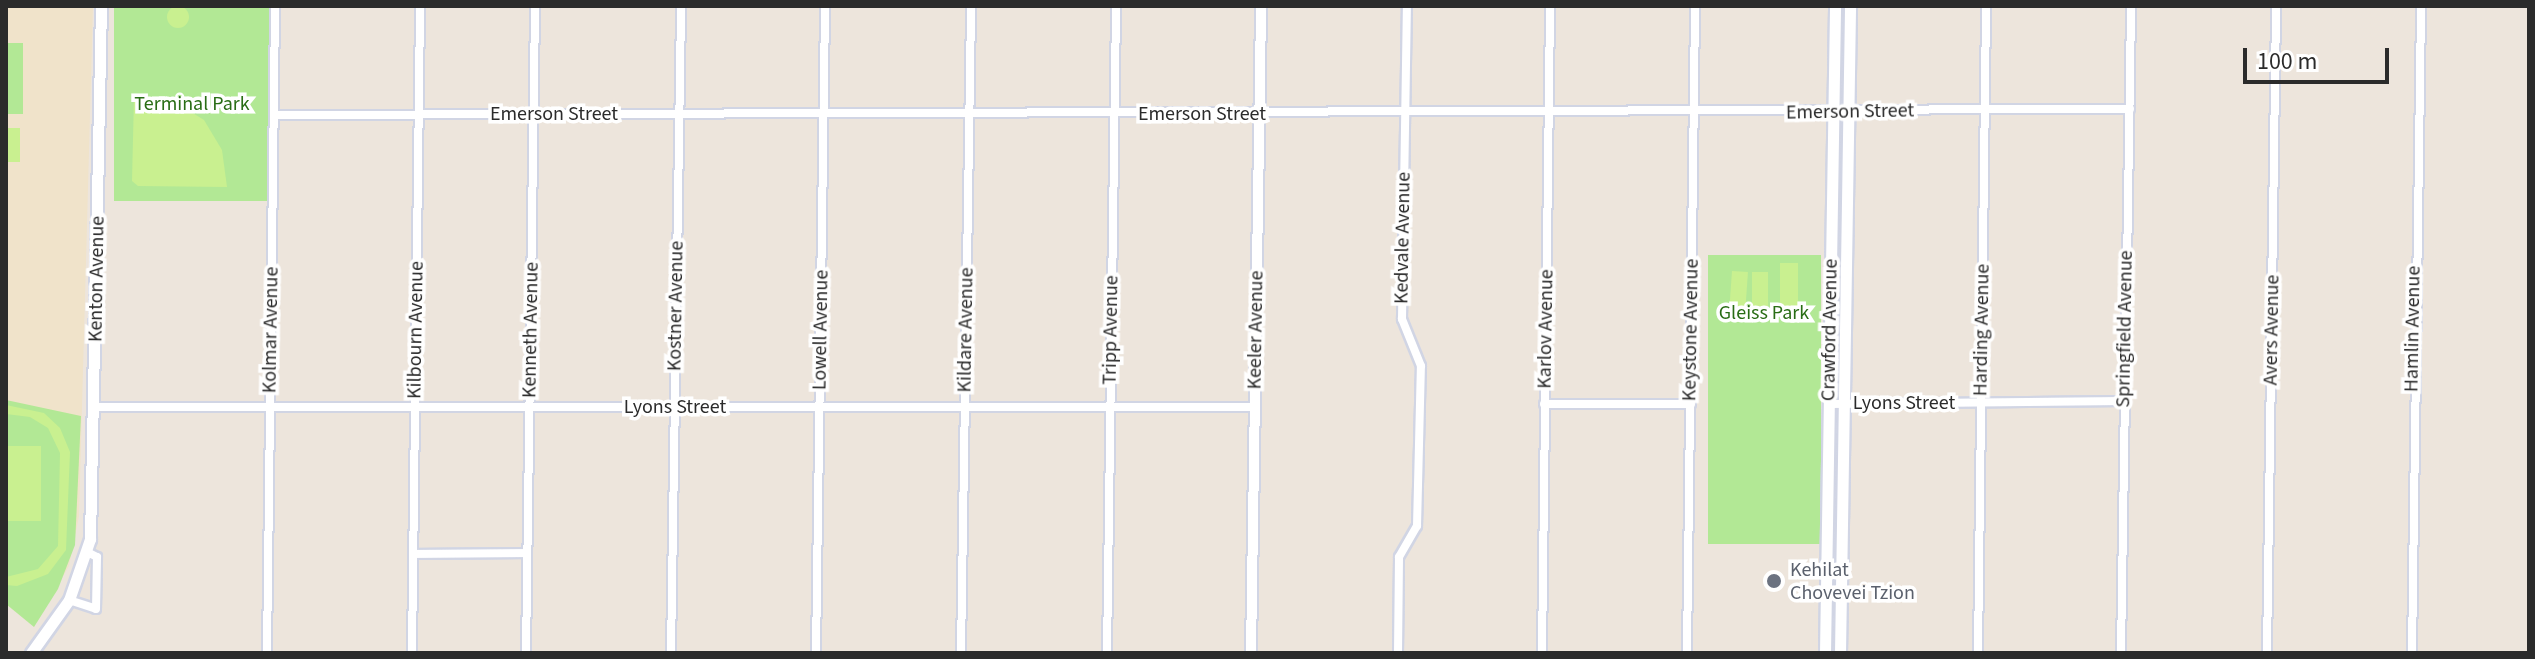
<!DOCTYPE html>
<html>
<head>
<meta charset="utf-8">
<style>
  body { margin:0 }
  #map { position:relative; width:2535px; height:659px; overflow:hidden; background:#ede5dc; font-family:"Source Sans 3",sans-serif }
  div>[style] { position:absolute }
  .education>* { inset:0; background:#f0e3ca }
  .green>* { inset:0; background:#b2e895; transform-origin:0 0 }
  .pitch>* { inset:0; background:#c9f090; transform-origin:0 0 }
  .round { border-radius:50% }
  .roads { filter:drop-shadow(2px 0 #d1d5e4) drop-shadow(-2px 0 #d1d5e4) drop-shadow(0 2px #d1d5e4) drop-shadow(0 -2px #d1d5e4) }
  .minor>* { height:8px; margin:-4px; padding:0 4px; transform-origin:4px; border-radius:4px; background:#fff }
  .tertiary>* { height:10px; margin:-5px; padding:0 5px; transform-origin:5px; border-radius:5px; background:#fff }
  .secondary>* { height:11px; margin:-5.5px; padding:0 5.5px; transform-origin:5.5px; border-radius:5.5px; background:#fff }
  .dots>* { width:22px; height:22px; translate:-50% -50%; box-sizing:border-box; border:4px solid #fff; border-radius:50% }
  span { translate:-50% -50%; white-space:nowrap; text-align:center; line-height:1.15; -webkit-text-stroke:7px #fff; paint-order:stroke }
  .park-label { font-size:20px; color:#296d15 }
  .street-label { font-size:20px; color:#2b2b2b }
  .worship-label { font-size:20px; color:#5b616d }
  .left { translate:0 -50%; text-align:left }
  .frame { position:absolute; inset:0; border:8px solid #2b2b2b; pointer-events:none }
  .scale { position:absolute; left:2243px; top:48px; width:146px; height:36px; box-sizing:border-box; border:4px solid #2b2b2b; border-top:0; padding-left:10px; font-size:24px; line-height:28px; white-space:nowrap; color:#2b2b2b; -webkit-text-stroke:6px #fff; paint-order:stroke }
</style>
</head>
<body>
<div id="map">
  <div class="education">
    <i style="clip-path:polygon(6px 6px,93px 6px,79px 516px,69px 566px,34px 627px,6px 604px)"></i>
  </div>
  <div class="green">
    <i style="left:114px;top:6px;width:158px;height:195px"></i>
    <i style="left:6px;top:43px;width:17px;height:71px"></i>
    <i style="left:1708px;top:255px;width:113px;height:289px"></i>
    <i style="clip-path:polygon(6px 400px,81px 416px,75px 545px,58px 589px,34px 627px,6px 604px)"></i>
  </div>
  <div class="pitch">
    <i class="round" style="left:167px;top:6px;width:22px;height:22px"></i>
    <i style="clip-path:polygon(134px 97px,175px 102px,204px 120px,222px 150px,227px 187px,138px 186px,132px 181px)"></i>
    <i style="left:6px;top:128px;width:14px;height:34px"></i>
    <i style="left:1780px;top:263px;width:18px;height:52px"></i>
    <i style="left:1732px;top:271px;width:16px;height:35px;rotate:4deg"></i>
    <i style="left:1752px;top:272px;width:16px;height:34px"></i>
    <i style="clip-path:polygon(6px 405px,44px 413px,60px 428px,70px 452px,66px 550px,48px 574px,17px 586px,6px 585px,6px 577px,38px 569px,58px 546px,60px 453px,48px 428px,30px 417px,6px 414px)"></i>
    <i style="left:6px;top:446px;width:35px;height:75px"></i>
  </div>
  <div class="roads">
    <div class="minor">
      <i style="left:274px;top:115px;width:1856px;rotate:-0.19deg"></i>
      <i style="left:1544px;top:404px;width:147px"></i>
      <i style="left:1829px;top:404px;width:295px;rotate:-0.6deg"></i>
      <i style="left:95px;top:407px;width:1160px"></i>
      <i style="left:413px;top:554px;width:114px;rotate:-0.5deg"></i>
      <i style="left:69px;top:600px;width:28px;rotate:18deg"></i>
      <i style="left:96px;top:609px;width:52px;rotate:-88.9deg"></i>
      <i style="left:97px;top:557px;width:11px;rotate:-153deg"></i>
      <i style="left:267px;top:653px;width:647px;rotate:-89.29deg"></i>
      <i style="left:412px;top:653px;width:647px;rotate:-89.29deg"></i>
      <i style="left:526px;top:653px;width:647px;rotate:-89.2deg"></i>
      <i style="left:671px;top:653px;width:647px;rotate:-89.11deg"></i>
      <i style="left:816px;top:653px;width:647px;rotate:-89.2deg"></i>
      <i style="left:961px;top:653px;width:647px;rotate:-89.11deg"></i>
      <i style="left:1107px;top:653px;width:647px;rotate:-89.2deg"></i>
      <i style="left:1398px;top:653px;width:96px;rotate:-89.4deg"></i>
      <i style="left:1399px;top:557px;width:36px;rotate:-60deg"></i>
      <i style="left:1417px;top:526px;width:160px;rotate:-88.6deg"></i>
      <i style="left:1421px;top:366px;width:51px;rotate:-112deg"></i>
      <i style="left:1402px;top:319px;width:313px;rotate:-89.1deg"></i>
      <i style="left:1542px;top:653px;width:647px;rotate:-89.29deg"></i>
      <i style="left:1687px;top:653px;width:647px;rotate:-89.29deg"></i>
      <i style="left:1978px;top:653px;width:647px;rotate:-89.29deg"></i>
      <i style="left:2121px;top:653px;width:647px;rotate:-89.11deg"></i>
      <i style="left:2267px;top:653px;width:647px;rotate:-89.2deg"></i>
      <i style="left:2412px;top:653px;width:647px;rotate:-89.2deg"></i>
    </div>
    <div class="tertiary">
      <i style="left:1251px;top:653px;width:647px;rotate:-89.11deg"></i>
    </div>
    <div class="secondary">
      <i style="left:31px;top:653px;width:65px;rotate:-54.4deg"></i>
      <i style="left:69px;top:600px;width:65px;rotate:-71deg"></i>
      <i style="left:90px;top:539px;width:533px;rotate:-88.82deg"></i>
      <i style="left:1825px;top:653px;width:647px;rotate:-89.11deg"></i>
      <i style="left:1840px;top:653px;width:647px;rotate:-89.11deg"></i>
    </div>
  </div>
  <div class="dots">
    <i style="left:1774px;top:581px;background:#6b7280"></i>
  </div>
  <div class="park-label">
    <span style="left:192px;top:104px">Terminal Park</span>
    <span style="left:1764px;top:313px">Gleiss Park</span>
  </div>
  <div class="street-label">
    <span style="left:1850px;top:112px;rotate:-1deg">Emerson Street</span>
    <span style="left:554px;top:114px">Emerson Street</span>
    <span style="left:1202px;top:114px">Emerson Street</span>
    <span style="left:1403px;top:238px;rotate:-89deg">Kedvale Avenue</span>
    <span style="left:97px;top:279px;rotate:-89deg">Kenton Avenue</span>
    <span style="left:676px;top:306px;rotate:-89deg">Kostner Avenue</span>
    <span style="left:1546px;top:329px;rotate:-89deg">Karlov Avenue</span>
    <span style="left:2125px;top:329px;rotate:-89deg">Springfield Avenue</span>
    <span style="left:2413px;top:329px;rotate:-89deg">Hamlin Avenue</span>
    <span style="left:271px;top:330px;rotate:-89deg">Kolmar Avenue</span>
    <span style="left:416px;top:330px;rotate:-89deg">Kilbourn Avenue</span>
    <span style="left:531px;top:330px;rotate:-89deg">Kenneth Avenue</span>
    <span style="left:821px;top:330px;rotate:-89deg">Lowell Avenue</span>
    <span style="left:966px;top:330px;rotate:-89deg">Kildare Avenue</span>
    <span style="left:1111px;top:330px;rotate:-89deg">Tripp Avenue</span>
    <span style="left:1256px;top:330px;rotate:-89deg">Keeler Avenue</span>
    <span style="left:1691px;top:330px;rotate:-89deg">Keystone Avenue</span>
    <span style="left:1830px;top:330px;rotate:-89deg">Crawford Avenue</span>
    <span style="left:1982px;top:330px;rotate:-89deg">Harding Avenue</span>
    <span style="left:2272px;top:330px;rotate:-89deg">Avers Avenue</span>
    <span style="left:1904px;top:403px">Lyons Street</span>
    <span style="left:675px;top:407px">Lyons Street</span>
  </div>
  <div class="worship-label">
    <span class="left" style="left:1790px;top:582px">Kehilat<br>Chovevei Tzion</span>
  </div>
  <div class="frame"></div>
  <div class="scale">100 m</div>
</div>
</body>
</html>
